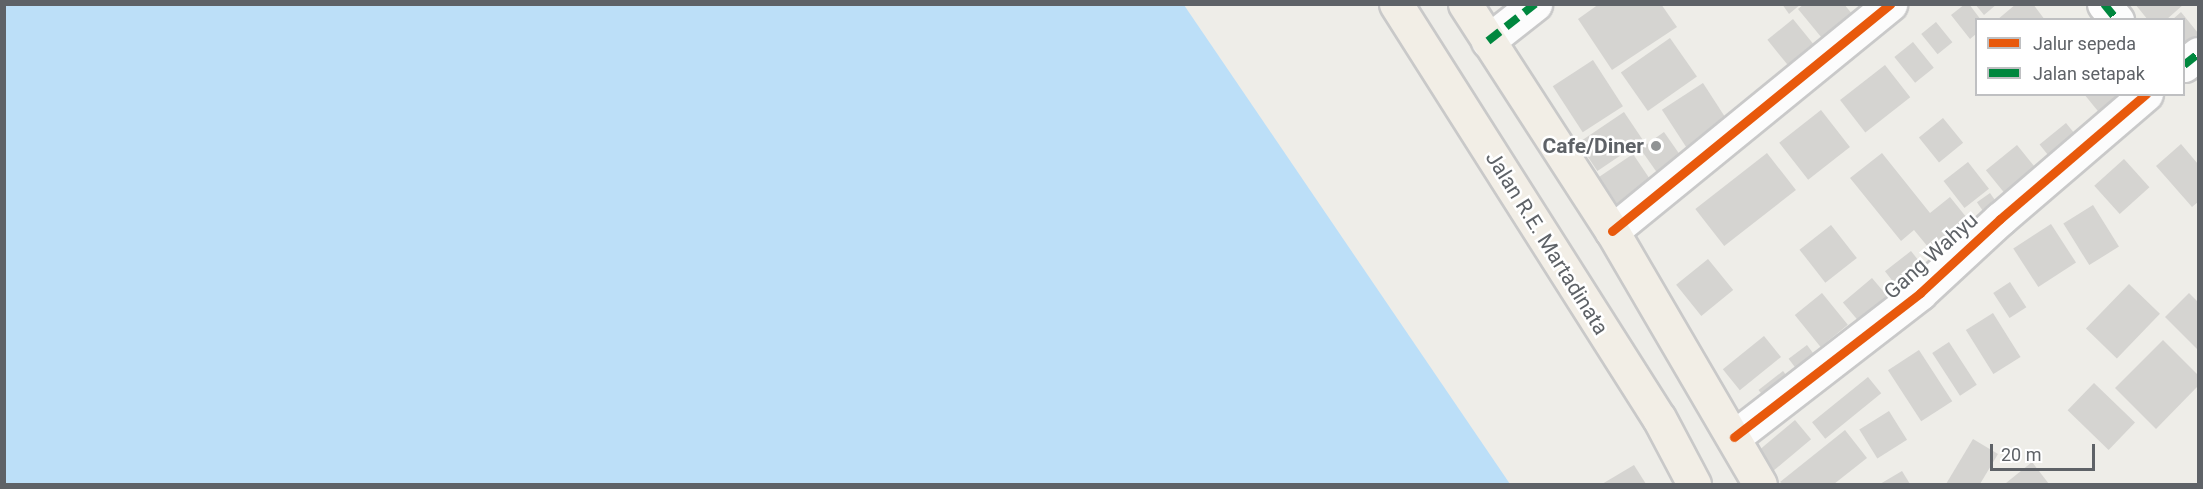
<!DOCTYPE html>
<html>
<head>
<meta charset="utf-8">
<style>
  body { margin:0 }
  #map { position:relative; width:2203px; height:489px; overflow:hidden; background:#eeede8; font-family:Roboto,sans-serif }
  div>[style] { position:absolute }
  .water>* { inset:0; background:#bcdff8 }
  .building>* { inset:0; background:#d5d4d1; transform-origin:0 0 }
  .roads { filter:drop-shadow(2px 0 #c9c9c9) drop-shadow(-2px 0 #c9c9c9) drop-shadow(0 2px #c9c9c9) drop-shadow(0 -2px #c9c9c9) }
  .minor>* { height:33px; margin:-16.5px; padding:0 16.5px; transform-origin:16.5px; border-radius:16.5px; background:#fcfcfc }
  .trunk>* { height:33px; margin:-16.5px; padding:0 16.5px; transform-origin:16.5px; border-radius:16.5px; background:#f2eee6 }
  .quiet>* { height:8px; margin-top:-4px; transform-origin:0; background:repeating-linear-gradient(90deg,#00873e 0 15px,transparent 0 23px) }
  .cycleway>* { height:9px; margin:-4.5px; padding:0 4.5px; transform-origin:4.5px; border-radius:4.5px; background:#e8590c }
  .dots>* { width:16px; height:16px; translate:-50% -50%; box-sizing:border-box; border:3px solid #fff; border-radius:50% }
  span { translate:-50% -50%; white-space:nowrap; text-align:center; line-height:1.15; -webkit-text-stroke:5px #fff; paint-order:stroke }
  .poi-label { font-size:21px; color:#5e6267; font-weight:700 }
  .right { translate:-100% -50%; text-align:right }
  .street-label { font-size:21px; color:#5e6267 }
  .frame { position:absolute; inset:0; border:6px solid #5e6267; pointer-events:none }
  .legend { position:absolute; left:1975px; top:18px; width:210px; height:78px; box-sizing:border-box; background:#fff; border:2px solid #bfc0c2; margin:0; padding:8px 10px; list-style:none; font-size:18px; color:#5e6267 }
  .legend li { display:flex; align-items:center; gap:12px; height:30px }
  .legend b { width:30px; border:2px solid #bfc0c2 }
  .scale { position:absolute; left:1990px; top:444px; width:105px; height:27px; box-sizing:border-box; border:3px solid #5e6267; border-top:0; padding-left:8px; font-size:18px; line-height:21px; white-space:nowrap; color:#5e6267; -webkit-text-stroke:4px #fff; paint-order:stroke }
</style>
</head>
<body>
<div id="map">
  <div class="water">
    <i style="clip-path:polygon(4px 5px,1184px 5px,1510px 484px,5px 484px)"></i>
  </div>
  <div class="building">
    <i style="clip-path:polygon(1599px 4px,1661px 4px,1677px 27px,1612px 70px,1578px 19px)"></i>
    <i style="clip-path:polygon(1782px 4px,1801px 4px,1789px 14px)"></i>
    <i style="clip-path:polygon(1804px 4px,1844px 4px,1856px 19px,1826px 43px,1798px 9px)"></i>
    <i style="clip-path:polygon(1965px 4px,1969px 4px,1981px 20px,1976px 20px,1976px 34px,1970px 39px,1951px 15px)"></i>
    <i style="clip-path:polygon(1975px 4px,1997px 4px,1984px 15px)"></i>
    <i style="clip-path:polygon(2016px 4px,2033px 4px,2045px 20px,1997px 20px)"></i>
    <i style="clip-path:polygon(2135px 4px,2184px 4px,2166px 20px,2148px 20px)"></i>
    <i style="clip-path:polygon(2181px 12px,2198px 33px,2198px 39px,2184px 51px,2184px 20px,2172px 20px)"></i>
    <i style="left:1793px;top:19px;width:40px;height:33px;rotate:51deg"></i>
    <i style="left:1936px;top:22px;width:26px;height:19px;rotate:51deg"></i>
    <i style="left:1670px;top:38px;width:47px;height:60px;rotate:55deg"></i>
    <i style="left:1913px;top:42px;width:33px;height:24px;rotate:51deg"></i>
    <i style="left:1593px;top:60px;width:55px;height:48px;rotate:57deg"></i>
    <i style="left:1885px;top:65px;width:41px;height:57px;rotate:52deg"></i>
    <i style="left:1703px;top:83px;width:55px;height:49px;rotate:57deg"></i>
    <i style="clip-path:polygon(2084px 94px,2139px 94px,2106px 121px)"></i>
    <i style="left:1821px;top:110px;width:47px;height:53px;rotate:52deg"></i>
    <i style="left:1624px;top:112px;width:34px;height:55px;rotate:56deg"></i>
    <i style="left:1943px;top:118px;width:32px;height:31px;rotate:51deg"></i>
    <i style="left:2066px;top:123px;width:27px;height:34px;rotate:51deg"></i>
    <i style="left:1664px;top:132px;width:32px;height:29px;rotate:55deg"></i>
    <i style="clip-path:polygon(2181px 144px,2198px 164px,2198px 202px,2192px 207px,2156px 166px)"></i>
    <i style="left:2017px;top:145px;width:33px;height:40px;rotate:51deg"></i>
    <i style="left:1767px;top:153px;width:47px;height:91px;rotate:52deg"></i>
    <i style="clip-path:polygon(1882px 153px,1930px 213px,1950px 197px,1971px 223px,1933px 253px,1914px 230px,1901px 241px,1850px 178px)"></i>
    <i style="left:1633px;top:154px;width:43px;height:41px;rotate:56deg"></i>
    <i style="left:2124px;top:159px;width:38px;height:40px;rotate:48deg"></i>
    <i style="left:1968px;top:162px;width:34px;height:31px;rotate:52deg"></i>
    <i style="left:1990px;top:193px;width:21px;height:16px;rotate:55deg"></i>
    <i style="left:2093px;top:205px;width:49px;height:35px;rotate:58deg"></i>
    <i style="left:2051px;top:224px;width:46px;height:45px;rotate:57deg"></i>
    <i style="left:1831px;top:225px;width:42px;height:40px;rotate:52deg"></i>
    <i style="left:1911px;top:251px;width:29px;height:33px;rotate:52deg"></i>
    <i style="left:1708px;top:259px;width:40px;height:41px;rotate:51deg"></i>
    <i style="left:1872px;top:278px;width:38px;height:38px;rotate:50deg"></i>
    <i style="left:2010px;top:282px;width:30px;height:20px;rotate:57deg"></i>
    <i style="left:2129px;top:284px;width:43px;height:62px;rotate:44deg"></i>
    <i style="left:1822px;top:293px;width:41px;height:35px;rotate:51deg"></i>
    <i style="clip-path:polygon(2189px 293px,2198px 302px,2198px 350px,2165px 317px)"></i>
    <i style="left:1993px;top:313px;width:52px;height:32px;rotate:58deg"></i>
    <i style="left:1764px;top:336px;width:27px;height:53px;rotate:51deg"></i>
    <i style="clip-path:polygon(2163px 340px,2198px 375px,2198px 386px,2156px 429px,2115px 388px)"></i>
    <i style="left:1949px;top:342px;width:51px;height:20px;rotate:57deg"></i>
    <i style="left:1807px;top:345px;width:26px;height:23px;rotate:53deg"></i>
    <i style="left:1919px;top:350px;width:61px;height:37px;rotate:57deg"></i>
    <i style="left:1783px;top:371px;width:16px;height:31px;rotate:52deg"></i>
    <i style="left:1868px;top:377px;width:21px;height:72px;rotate:51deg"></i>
    <i style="left:2094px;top:383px;width:57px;height:38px;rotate:44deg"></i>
    <i style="left:1889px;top:411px;width:34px;height:35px;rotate:58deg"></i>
    <i style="left:1795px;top:420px;width:25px;height:52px;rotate:50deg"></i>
    <i style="clip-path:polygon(1845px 430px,1867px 458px,1834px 484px,1783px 484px,1780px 482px)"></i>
    <i style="clip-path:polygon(1973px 439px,1998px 454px,1980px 484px,1946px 484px)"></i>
    <i style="clip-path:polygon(2032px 462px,2049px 484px,2007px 484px,2006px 483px)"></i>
    <i style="clip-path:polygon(1634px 465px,1646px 484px,1602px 484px)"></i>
    <i style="clip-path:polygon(1902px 471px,1910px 484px,1880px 484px)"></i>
  </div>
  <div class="roads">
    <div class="minor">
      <i style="left:2104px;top:4px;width:21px;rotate:51deg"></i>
      <i style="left:1488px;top:41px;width:60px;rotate:-38.2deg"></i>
      <i style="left:2184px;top:65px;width:18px;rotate:-38deg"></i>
      <i style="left:1612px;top:231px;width:359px;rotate:-39.2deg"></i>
      <i style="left:1734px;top:437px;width:235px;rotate:-37.7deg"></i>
      <i style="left:1920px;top:293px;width:109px;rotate:-42.8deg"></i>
      <i style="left:2000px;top:219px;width:192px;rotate:-40.6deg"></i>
    </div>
    <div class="trunk">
      <i style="left:1396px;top:4px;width:490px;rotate:57.6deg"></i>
      <i style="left:1659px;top:418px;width:75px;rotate:62.1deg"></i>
      <i style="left:1465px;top:4px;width:270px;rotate:57.1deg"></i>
      <i style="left:1612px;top:231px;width:293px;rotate:59.7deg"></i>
    </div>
  </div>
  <div class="quiet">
    <i style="left:2104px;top:4px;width:21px;rotate:51deg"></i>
    <i style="left:1488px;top:41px;width:60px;rotate:-38.2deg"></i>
    <i style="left:2184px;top:65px;width:18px;rotate:-38deg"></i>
  </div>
  <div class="cycleway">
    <i style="left:1612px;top:231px;width:359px;rotate:-39.2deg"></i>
    <i style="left:1734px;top:437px;width:235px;rotate:-37.7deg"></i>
    <i style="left:1920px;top:293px;width:109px;rotate:-42.8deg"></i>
    <i style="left:2000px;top:219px;width:192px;rotate:-40.6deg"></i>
  </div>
  <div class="dots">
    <i style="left:1656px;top:146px;background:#909394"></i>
  </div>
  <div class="poi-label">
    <span class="right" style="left:1644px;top:146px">Cafe/Diner</span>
  </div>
  <div class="street-label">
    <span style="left:1547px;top:243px;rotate:58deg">Jalan R.E. Martadinata</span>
    <span style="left:1931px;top:256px;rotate:-42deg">Gang Wahyu</span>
  </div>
  <div class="frame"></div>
  <ul class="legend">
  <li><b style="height:8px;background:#e8590c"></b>Jalur sepeda</li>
  <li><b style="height:8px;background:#00873e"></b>Jalan setapak</li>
  </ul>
  <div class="scale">20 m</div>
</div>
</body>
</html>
